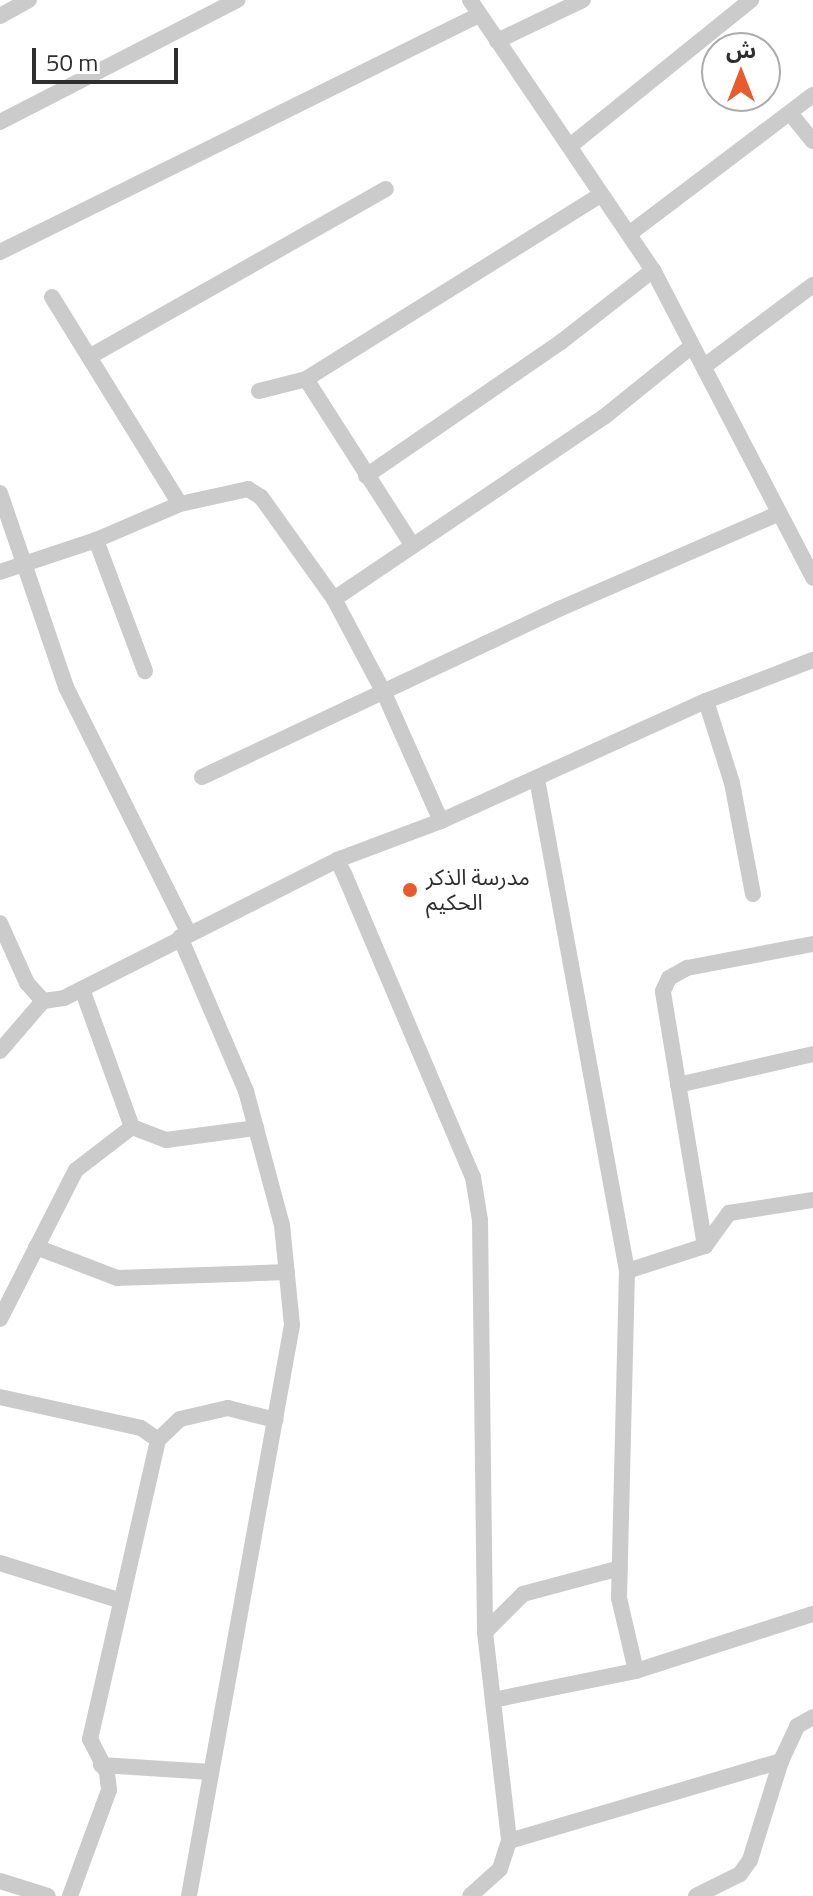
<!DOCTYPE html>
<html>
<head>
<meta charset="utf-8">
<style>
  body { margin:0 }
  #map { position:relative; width:813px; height:1896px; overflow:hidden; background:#fff; font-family:"Titillium Web","Noto Sans Arabic",sans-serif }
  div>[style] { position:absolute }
  .street>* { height:16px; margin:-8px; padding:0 8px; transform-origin:8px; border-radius:8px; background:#cbcbcb }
  .dots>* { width:22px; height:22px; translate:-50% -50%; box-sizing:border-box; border:4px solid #fff; border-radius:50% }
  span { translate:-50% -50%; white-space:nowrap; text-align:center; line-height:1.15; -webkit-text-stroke:8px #fff; paint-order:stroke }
  .poi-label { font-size:22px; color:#2e2e2e }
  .left { translate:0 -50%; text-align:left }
  .north { position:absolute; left:701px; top:32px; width:80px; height:80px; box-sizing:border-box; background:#fff; border:2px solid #ababab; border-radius:50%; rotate:0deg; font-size:22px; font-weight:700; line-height:32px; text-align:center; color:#2e2e2e }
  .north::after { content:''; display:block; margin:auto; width:28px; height:36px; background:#e95b2d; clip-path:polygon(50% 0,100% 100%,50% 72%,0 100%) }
  .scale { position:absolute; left:32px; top:48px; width:146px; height:36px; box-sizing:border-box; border:4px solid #2e2e2e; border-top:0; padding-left:10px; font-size:24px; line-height:28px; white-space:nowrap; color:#2e2e2e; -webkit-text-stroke:6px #fff; paint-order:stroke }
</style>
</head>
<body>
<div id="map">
  <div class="street">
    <i style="left:470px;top:0;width:326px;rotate:55.9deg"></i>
    <i style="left:653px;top:270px;width:347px;rotate:62.5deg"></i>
    <i style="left:0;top:16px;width:33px;rotate:-29deg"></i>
    <i style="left:497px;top:41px;width:95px;rotate:-25.5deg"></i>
    <i style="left:790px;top:113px;width:36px;rotate:51deg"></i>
    <i style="left:0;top:122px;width:267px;rotate:-27.2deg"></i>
    <i style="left:570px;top:146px;width:233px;rotate:-38.9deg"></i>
    <i style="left:629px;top:234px;width:231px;rotate:-37.1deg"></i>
    <i style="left:0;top:252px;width:534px;rotate:-26.33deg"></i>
    <i style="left:52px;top:297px;width:243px;rotate:58.3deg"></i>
    <i style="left:89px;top:357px;width:341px;rotate:-29.5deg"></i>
    <i style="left:706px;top:365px;width:134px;rotate:-36.8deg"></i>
    <i style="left:306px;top:379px;width:198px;rotate:57.4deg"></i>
    <i style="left:259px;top:391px;width:49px;rotate:-14.3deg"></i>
    <i style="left:306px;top:379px;width:348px;rotate:-32deg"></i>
    <i style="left:366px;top:476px;width:237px;rotate:-34.5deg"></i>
    <i style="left:561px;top:342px;width:117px;rotate:-38deg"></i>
    <i style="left:0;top:493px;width:205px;rotate:71.2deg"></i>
    <i style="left:66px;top:687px;width:274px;rotate:63.5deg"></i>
    <i style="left:96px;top:540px;width:140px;rotate:69.5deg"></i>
    <i style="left:0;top:572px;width:101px;rotate:-18.4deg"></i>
    <i style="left:96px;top:540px;width:91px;rotate:-23.2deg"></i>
    <i style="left:180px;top:504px;width:70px;rotate:-12.4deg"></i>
    <i style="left:248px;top:489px;width:15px;rotate:32deg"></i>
    <i style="left:261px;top:497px;width:125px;rotate:54.4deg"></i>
    <i style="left:334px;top:599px;width:106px;rotate:62deg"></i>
    <i style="left:384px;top:693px;width:140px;rotate:66deg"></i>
    <i style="left:334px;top:599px;width:326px;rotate:-34deg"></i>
    <i style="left:604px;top:417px;width:113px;rotate:-38.9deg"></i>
    <i style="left:706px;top:701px;width:86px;rotate:72.4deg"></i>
    <i style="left:732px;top:783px;width:113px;rotate:79.3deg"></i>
    <i style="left:202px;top:777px;width:395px;rotate:-25.2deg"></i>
    <i style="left:559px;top:609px;width:238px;rotate:-23.5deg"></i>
    <i style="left:537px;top:779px;width:500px;rotate:79.63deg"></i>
    <i style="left:627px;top:1271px;width:327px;rotate:91.4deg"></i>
    <i style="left:619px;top:1598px;width:75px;rotate:76.9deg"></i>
    <i style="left:337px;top:860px;width:111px;rotate:-20.6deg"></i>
    <i style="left:441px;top:821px;width:291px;rotate:-24.4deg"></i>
    <i style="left:706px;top:701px;width:115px;rotate:-21deg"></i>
    <i style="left:0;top:923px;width:66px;rotate:65.8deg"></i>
    <i style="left:27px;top:983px;width:24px;rotate:48deg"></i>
    <i style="left:43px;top:1001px;width:21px;rotate:-8deg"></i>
    <i style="left:64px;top:998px;width:306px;rotate:-26.8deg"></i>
    <i style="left:337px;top:860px;width:18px;rotate:63deg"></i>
    <i style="left:345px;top:876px;width:327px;rotate:67deg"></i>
    <i style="left:473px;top:1177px;width:44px;rotate:80.8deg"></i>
    <i style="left:480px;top:1220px;width:412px;rotate:89.3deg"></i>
    <i style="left:485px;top:1632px;width:210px;rotate:83.4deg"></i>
    <i style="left:509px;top:1841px;width:29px;rotate:108deg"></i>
    <i style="left:500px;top:1869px;width:40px;rotate:138deg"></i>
    <i style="left:180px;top:937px;width:168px;rotate:66.8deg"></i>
    <i style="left:246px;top:1091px;width:139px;rotate:75deg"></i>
    <i style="left:282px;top:1225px;width:100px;rotate:84.3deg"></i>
    <i style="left:292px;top:1325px;width:580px;rotate:100.23deg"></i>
    <i style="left:82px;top:989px;width:147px;rotate:70.1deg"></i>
    <i style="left:132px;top:1127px;width:36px;rotate:21deg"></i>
    <i style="left:166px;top:1140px;width:91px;rotate:-7.6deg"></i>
    <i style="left:0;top:1051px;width:66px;rotate:-49.3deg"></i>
    <i style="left:678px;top:1085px;width:139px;rotate:-12.9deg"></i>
    <i style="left:705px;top:1246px;width:258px;rotate:-99.4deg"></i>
    <i style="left:663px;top:991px;width:14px;rotate:-65deg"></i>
    <i style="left:669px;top:978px;width:21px;rotate:-29deg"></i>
    <i style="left:687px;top:968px;width:128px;rotate:-10.8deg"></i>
    <i style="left:36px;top:1247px;width:87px;rotate:20.9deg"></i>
    <i style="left:117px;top:1278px;width:170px;rotate:-2deg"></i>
    <i style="left:627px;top:1271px;width:82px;rotate:-17.8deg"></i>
    <i style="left:705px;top:1246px;width:41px;rotate:-54deg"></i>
    <i style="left:729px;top:1213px;width:85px;rotate:-8.8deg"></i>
    <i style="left:0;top:1319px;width:167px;rotate:-63deg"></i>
    <i style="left:76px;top:1170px;width:71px;rotate:-37.5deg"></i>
    <i style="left:0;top:1397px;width:144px;rotate:12.4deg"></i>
    <i style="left:141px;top:1428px;width:21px;rotate:35deg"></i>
    <i style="left:158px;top:1440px;width:307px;rotate:102.8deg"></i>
    <i style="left:90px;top:1739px;width:38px;rotate:63deg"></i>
    <i style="left:107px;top:1773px;width:17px;rotate:83deg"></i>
    <i style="left:109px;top:1790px;width:113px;rotate:110.2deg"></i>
    <i style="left:158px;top:1440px;width:30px;rotate:-44deg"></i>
    <i style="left:180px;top:1419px;width:49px;rotate:-12.9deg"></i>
    <i style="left:228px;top:1408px;width:49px;rotate:14.3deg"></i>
    <i style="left:0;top:1563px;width:127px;rotate:17.4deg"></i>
    <i style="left:485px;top:1632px;width:54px;rotate:-45deg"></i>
    <i style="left:523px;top:1594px;width:100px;rotate:-15deg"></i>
    <i style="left:493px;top:1700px;width:146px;rotate:-11.5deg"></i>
    <i style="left:636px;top:1671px;width:186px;rotate:-17.9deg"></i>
    <i style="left:101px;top:1765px;width:110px;rotate:3.6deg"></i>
    <i style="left:509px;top:1841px;width:284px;rotate:-16.4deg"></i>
    <i style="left:0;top:1881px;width:50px;rotate:17.4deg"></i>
    <i style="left:696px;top:1896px;width:49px;rotate:-26.6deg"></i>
    <i style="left:740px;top:1874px;width:17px;rotate:-54deg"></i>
    <i style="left:750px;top:1860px;width:104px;rotate:-72.6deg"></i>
    <i style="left:781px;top:1761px;width:38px;rotate:-65deg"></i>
    <i style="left:797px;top:1726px;width:18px;rotate:-29deg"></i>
  </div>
  <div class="dots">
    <i style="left:410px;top:890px;background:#e95b2d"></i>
  </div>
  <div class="poi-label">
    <span class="left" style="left:426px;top:890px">مدرسة الذكر<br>الحكيم</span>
  </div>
  <div class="north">ش</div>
  <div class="scale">50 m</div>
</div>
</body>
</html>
